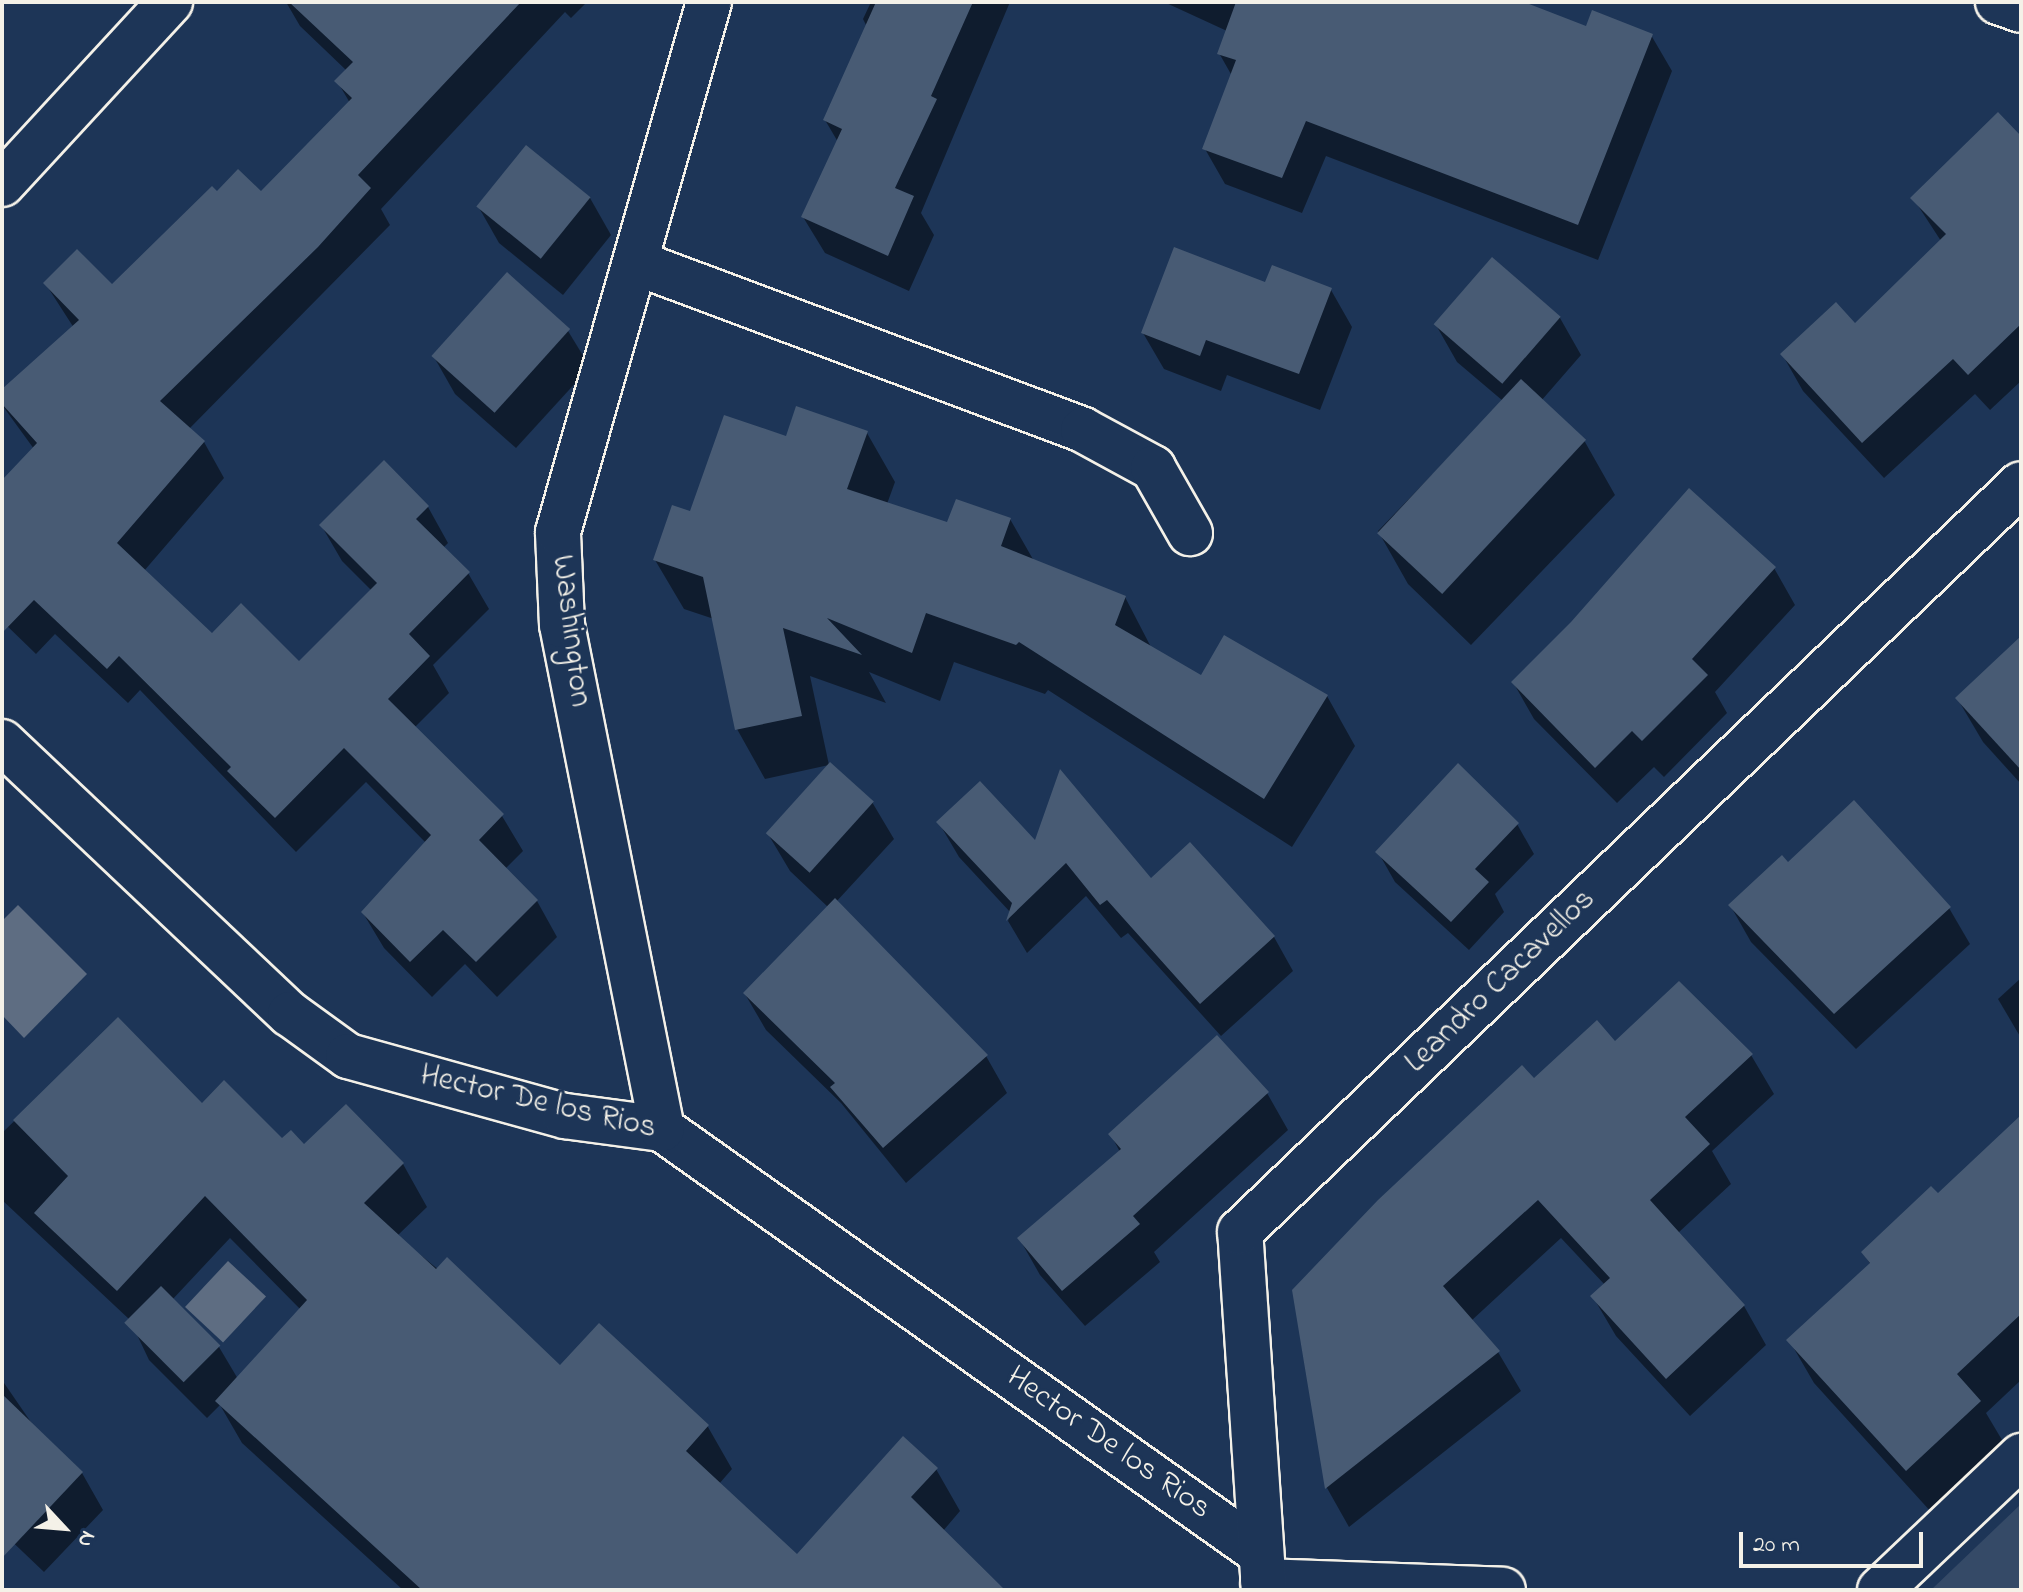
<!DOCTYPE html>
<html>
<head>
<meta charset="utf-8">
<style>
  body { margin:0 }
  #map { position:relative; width:2023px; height:1592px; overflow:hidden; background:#1d3557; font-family:"Indie Flower",sans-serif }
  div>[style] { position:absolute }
  .green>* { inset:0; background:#354a67 }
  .water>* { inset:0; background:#5e6d82; transform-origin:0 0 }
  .shadow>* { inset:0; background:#0007 }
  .building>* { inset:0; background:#485b74; transform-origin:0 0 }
  .roads { filter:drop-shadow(2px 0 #f4f1e8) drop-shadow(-2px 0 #f4f1e8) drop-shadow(0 2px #f4f1e8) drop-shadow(0 -2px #f4f1e8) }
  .minor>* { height:44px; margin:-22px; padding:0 22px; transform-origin:22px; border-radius:22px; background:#1d3557 }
  .tertiary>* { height:44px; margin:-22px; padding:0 22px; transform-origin:22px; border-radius:22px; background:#1d3557 }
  span { translate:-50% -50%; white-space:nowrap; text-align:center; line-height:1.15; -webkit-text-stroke:6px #1d3557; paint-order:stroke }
  .street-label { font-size:32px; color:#f4f1e8 }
  .frame { position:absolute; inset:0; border:4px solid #f4f1e8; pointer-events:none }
  .north { position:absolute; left:24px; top:1488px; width:80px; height:80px; -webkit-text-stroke:6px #1d3557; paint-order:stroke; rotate:116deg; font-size:22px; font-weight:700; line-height:32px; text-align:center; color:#f4f1e8 }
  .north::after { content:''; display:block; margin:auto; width:28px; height:36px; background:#f4f1e8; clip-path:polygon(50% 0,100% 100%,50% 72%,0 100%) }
  .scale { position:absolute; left:1739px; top:1532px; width:184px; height:36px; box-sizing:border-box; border:4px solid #f4f1e8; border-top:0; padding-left:10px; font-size:24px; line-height:28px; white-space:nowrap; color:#f4f1e8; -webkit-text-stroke:6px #1d3557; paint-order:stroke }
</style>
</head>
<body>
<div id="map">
  <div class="green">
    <i style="clip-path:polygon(2021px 1504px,2021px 1590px,1931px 1590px)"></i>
  </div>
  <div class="water">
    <i style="clip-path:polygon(18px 905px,87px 974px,24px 1038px,2px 1015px,2px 921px)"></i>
    <i style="left:228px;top:1261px;width:52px;height:63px;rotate:43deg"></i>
  </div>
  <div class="shadow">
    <i style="clip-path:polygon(286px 2px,587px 2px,571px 18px,565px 12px,381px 209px,390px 225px,189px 429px,204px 442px,224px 478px,144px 571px,212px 635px,299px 664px,372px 591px,342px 561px,321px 525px,428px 507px,448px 543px,443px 548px,468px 573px,489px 609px,433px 665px,449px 693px,414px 728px,502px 816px,523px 851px,505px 869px,537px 901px,557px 937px,497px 997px,465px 964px,432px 997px,384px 948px,363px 913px,426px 843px,366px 782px,296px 852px,140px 690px,128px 703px,55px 634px,36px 654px,2px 621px,2px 483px,34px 449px,2px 405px,2px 392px,74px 328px,45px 283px,112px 287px,217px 194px,261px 194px,350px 103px,337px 81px,347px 71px,300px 26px)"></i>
    <i style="clip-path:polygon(871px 2px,1010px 2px,921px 213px,934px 235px,909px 291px,825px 253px,803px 217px,838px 142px,825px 120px,867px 27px,863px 19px)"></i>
    <i style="clip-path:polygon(1164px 2px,1522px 2px,1587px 29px,1651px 35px,1672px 71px,1598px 260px,1326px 156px,1302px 213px,1225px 184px,1205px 149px,1232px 76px,1219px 53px,1227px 31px)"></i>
    <i style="clip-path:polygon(2021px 138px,2021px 381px,1990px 410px,1975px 394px,1884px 478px,1803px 391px,1782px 354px,1855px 326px,1941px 241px,1913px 198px)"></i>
    <i style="clip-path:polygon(590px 198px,611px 235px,563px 295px,499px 243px,478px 206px)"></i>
    <i style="clip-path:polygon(1267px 284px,1331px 290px,1352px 327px,1320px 410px,1227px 375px,1221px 391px,1164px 369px,1143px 333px)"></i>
    <i style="clip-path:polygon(1560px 318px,1581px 355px,1541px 401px,1585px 442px,1615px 495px,1471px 645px,1408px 584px,1378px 531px,1503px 401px,1457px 362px,1436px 325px)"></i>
    <i style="clip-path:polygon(568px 331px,590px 367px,516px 448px,455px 394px,434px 357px)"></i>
    <i style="clip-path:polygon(867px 433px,895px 482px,887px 504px,948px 525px,1010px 519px,1034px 561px,1125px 597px,1152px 649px,1202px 678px,1327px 696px,1355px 746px,1292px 847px,1048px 690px,1045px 694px,954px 662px,940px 701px,869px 672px,886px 703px,810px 676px,829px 765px,765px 779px,737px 729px,714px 619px,684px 609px,655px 560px,691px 514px,788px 438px)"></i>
    <i style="clip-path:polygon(1774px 568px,1795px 605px,1715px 692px,1727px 713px,1664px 777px,1654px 767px,1617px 803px,1534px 719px,1513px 682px)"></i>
    <i style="clip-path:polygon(2021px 653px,2021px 784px,1983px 742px,1957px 698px)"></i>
    <i style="clip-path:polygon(872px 802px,894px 839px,836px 902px,986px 1056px,1007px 1093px,906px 1183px,841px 1103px,766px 1030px,745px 994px,829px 908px,790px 871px,768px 834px)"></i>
    <i style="clip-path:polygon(939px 823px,1036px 844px,1151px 881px,1274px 937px,1293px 971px,1221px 1036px,1128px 933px,1121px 938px,1086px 896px,1027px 953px,1008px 921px,1011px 913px,959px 857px)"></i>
    <i style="clip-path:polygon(1517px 824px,1534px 854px,1495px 894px,1504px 912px,1469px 950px,1395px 882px,1378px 852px)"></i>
    <i style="clip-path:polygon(1730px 905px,1949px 908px,1970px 944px,1856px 1049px,1751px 942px)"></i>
    <i style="clip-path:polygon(2021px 978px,2021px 1038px,1998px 999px)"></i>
    <i style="clip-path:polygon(evenodd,118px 1020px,202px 1106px,282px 1141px,403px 1164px,427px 1207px,397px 1236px,560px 1368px,599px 1326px,708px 1427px,732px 1469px,719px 1484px,797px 1557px,936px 1469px,960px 1511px,943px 1531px,1002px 1590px,403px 1590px,242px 1443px,220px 1405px,207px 1418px,149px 1360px,130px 1320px,2px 1200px,2px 1133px,118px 1020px,230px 1238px,301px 1310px,238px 1379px,219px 1347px,172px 1300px,230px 1238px)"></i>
    <i style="clip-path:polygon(1615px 1044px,1751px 1055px,1774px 1094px,1712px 1151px,1731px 1184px,1678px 1233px,1744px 1306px,1766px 1345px,1690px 1416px,1616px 1336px,1593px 1297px,1605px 1285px,1561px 1238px,1471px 1321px,1498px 1352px,1521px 1391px,1349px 1527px,1327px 1488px,1294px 1291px,1534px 1081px)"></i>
    <i style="clip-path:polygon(1267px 1093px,1288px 1130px,1154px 1252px,1160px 1262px,1085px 1326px,1040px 1275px,1019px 1238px,1120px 1152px,1111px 1135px)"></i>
    <i style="clip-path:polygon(2021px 1144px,2021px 1380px,1986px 1413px,2005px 1445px,1932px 1513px,1814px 1383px,1789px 1340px,1871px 1265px,1863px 1253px,1937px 1196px)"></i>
    <i style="clip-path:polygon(2px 1380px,35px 1428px,82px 1473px,103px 1510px,44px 1572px,2px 1532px)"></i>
  </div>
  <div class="building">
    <i style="clip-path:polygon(289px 2px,521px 2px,358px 175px,371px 188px,318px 247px,160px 401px,205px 441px,117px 543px,212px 633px,241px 603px,299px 661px,377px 583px,319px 525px,384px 460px,429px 506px,416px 519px,470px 572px,409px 634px,430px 656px,388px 699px,504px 814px,479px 840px,538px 900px,476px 962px,443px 930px,410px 962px,361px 912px,431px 835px,344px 748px,275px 818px,227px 771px,231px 767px,119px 656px,107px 669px,34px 600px,2px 633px,2px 480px,37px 443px,2px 404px,2px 389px,79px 320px,43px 283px,77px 249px,112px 284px,212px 186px,217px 191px,238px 169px,261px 191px,352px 98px,334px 81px,353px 62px)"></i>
    <i style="clip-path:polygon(876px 2px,973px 2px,931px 96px,937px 99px,895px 188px,914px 196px,888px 256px,801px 217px,842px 129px,823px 120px)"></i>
    <i style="clip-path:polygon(1236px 2px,1524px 2px,1586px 26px,1592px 10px,1653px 34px,1578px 225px,1306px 121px,1282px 178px,1202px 149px,1236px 60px,1217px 54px)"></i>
    <i style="clip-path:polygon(1998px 112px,2021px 136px,2021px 324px,1968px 375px,1953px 359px,1862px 443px,1780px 354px,1836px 302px,1855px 323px,1946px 234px,1910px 198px)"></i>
    <i style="left:526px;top:145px;width:83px;height:79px;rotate:39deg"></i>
    <i style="clip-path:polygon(1174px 247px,1265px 282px,1272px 265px,1332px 288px,1299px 374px,1206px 340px,1200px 356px,1141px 333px)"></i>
    <i style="left:1492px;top:257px;width:91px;height:89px;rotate:41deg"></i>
    <i style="left:507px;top:272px;width:85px;height:113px;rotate:42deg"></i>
    <i style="left:1521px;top:379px;width:89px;height:211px;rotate:43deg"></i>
    <i style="clip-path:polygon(796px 406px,868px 431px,847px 489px,947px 522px,956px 499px,1011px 518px,1001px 546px,1126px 596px,1115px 625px,1201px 675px,1224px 635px,1328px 695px,1264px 799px,1019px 642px,1016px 645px,926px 613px,912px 653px,827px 618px,862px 655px,783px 628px,802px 716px,735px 730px,703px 577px,653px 560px,672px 505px,690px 511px,724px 415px,786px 436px)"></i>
    <i style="clip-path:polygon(1689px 488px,1776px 567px,1692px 659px,1708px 675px,1642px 741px,1632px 731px,1595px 768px,1511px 682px,1571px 622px)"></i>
    <i style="clip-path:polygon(2021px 636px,2021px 770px,1955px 698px)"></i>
    <i style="left:830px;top:762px;width:59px;height:96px;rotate:42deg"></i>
    <i style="clip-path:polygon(1458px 763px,1519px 823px,1475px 869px,1489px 882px,1451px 922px,1375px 852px)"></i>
    <i style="clip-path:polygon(1060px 769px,1151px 878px,1190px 842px,1275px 936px,1200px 1004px,1107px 900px,1100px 905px,1066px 863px,1006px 921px,1012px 903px,936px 822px,980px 781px,1035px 840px)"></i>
    <i style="clip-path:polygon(1854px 800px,1951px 907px,1834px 1014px,1728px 905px,1782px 855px,1788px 862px)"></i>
    <i style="clip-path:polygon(835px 898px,988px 1055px,883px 1148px,830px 1087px,835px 1083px,743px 993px)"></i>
    <i style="clip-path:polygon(1679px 981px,1753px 1054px,1685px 1117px,1710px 1144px,1650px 1200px,1745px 1305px,1666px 1379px,1590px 1296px,1610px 1278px,1538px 1200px,1443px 1286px,1500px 1351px,1325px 1489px,1292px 1290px,1378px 1200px,1522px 1065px,1534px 1078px,1597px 1020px,1615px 1041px)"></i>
    <i style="clip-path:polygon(118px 1017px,202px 1103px,224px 1080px,282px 1138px,291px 1130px,304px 1144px,346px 1104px,404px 1163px,364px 1203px,436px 1269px,447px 1257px,560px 1365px,599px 1323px,709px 1425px,686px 1451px,797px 1554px,903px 1436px,938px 1468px,911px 1497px,1005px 1590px,422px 1590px,215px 1401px,307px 1300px,205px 1196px,117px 1291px,34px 1213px,68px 1176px,13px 1120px)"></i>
    <i style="clip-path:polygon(1217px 1035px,1269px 1092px,1133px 1216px,1140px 1224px,1062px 1291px,1017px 1238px,1121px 1149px,1108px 1134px)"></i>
    <i style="clip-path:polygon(2021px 1115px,2021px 1314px,1957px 1374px,1981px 1401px,1906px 1471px,1786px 1340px,1870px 1263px,1861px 1252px,1931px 1186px,1938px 1193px)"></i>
    <i style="left:161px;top:1286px;width:84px;height:52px;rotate:45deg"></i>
    <i style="clip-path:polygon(2px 1394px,83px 1472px,2px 1558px)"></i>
  </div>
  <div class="roads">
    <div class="minor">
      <i style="left:1998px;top:2px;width:24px;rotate:19deg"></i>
      <i style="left:2px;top:184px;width:248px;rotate:-47.3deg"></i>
      <i style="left:637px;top:263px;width:476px;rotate:20.5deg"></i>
      <i style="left:1083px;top:430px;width:80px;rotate:28.5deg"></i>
      <i style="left:1153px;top:468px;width:75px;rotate:60.4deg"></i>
      <i style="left:2px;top:742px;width:396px;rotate:43.4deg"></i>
      <i style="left:290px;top:1014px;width:72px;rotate:35.9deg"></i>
      <i style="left:348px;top:1056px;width:225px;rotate:15.5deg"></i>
      <i style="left:565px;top:1116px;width:98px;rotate:7.6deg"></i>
      <i style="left:662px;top:1129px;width:730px;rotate:35.3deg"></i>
      <i style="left:662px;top:1129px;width:514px;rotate:-101.22deg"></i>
      <i style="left:562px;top:625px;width:93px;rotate:-92.5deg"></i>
      <i style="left:558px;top:532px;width:551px;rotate:-74.1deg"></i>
      <i style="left:1263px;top:1581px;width:240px;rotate:2.1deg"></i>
      <i style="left:1264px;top:1590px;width:359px;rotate:-93.8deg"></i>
      <i style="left:1240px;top:1232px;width:1081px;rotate:-43.76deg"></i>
    </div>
    <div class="tertiary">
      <i style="left:1880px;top:1590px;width:195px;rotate:-43.5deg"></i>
    </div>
  </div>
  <div class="street-label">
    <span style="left:570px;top:631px;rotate:83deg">Washington</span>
    <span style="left:1501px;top:982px;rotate:-44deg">Leandro Cacavellos</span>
    <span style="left:538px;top:1103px;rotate:13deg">Hector De los Rios</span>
    <span style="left:1108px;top:1444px;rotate:35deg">Hector De los Rios</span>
  </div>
  <div class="frame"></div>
  <div class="north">N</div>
  <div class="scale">20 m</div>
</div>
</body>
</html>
